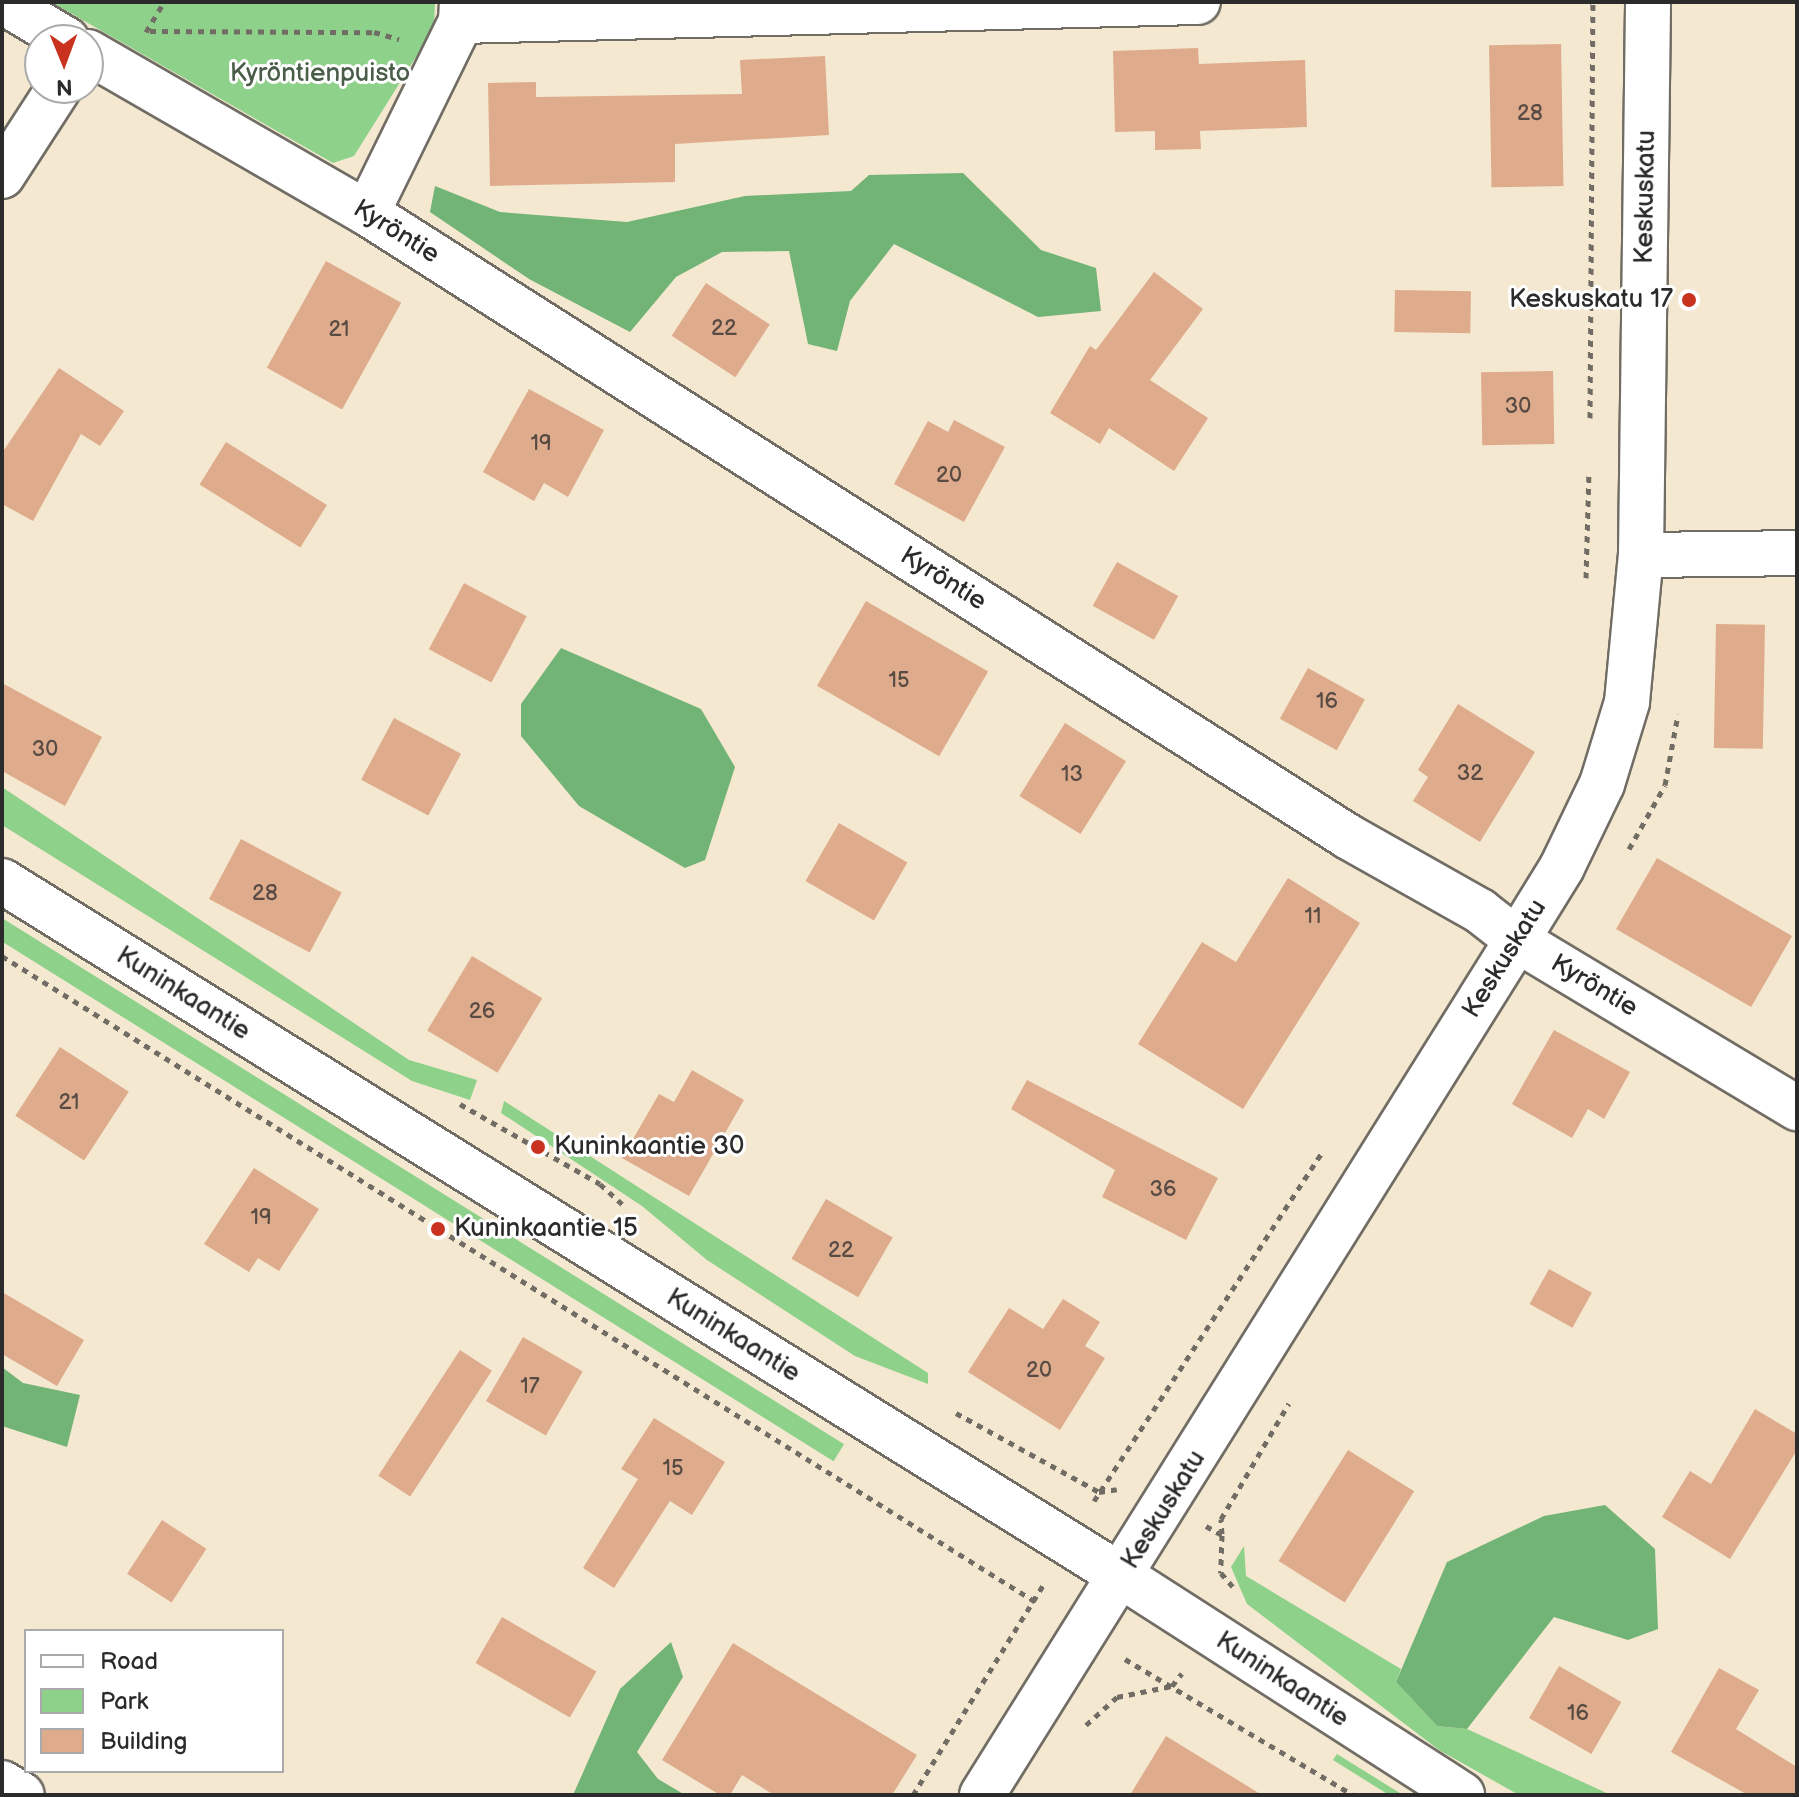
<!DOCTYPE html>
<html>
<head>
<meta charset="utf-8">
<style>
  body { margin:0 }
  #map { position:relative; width:1799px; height:1797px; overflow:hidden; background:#f4e8d0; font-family:"Balsamiq Sans",sans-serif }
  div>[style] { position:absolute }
  .green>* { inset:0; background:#8ed18a; transform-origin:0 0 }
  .forest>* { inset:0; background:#72b376 }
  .building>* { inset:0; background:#deac8c; transform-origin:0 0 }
  .path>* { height:5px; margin-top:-2.5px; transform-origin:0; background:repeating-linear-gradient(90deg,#716d65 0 6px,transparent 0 12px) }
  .roads { filter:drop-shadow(2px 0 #716d65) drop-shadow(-2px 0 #716d65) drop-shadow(0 2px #716d65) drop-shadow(0 -2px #716d65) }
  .minor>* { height:44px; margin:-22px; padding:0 22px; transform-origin:22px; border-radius:22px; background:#fff }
  .tertiary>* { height:44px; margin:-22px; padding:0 22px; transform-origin:22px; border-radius:22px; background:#fff }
  .dots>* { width:22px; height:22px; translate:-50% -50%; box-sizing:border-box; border:4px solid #fff; border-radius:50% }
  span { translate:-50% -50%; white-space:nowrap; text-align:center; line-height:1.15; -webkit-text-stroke:6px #fff; paint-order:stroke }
  .number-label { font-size:22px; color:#584b43 }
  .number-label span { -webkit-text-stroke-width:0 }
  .park-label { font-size:26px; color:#495d48 }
  .street-label { font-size:26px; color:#2b2b2b }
  .poi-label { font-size:26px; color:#2b2b2b }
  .right { translate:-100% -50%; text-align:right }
  .left { translate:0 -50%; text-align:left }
  .frame { position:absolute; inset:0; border:4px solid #2b2b2b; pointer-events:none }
  .legend { position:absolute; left:24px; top:1629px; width:260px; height:144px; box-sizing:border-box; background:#fff; border:2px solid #aaa; margin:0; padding:10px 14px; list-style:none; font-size:24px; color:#2b2b2b }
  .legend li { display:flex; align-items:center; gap:16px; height:40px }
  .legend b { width:40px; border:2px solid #aaa }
  .north { position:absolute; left:24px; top:24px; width:80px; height:80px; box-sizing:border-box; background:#fff; border:2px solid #aaa; border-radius:50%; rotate:179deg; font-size:22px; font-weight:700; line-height:32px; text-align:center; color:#2b2b2b }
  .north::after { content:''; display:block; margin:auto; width:28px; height:36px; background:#c8321e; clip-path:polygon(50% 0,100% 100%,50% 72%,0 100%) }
</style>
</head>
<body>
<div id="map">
  <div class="green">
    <i style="clip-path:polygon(51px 2px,435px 2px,434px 28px,354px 156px,333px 163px)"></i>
    <i style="clip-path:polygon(2px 787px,409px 1060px,477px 1080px,470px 1100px,412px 1081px,2px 825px)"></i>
    <i style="left:2px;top:918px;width:993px;height:20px;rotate:32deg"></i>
    <i style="clip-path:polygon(504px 1101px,928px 1373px,928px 1384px,855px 1356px,707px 1260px,642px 1206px,501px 1113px)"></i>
    <i style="clip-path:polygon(1244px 1546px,1246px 1576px,1401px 1669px,1396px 1682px,1437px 1726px,1467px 1729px,1611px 1795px,1519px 1795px,1439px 1750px,1247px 1604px,1231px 1567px)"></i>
    <i style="clip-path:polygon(1337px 1754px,1403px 1795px,1389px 1795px,1333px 1760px)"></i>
  </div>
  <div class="forest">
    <i style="clip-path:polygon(963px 173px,1041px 250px,1096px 268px,1101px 311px,1038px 317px,894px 244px,850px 301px,837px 351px,808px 344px,789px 251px,722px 252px,676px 277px,630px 332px,529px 279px,430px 212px,435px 186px,500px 212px,627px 222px,745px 196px,851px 191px,869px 175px)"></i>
    <i style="clip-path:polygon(561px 648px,701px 709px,735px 767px,705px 860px,685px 868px,579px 806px,521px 736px,521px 704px)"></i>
    <i style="clip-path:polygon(2px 1367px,23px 1383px,80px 1395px,67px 1447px,2px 1426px)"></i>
    <i style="clip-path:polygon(1605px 1505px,1655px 1549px,1658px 1629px,1628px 1640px,1554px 1617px,1467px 1729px,1437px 1726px,1396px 1682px,1447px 1562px,1544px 1516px)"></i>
    <i style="clip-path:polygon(671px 1642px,683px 1677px,637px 1752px,658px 1779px,685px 1795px,573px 1795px,620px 1689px)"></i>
  </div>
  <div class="building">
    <i style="left:1561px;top:44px;width:142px;height:72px;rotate:89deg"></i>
    <i style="clip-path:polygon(1198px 48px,1199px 64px,1305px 60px,1307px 127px,1200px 131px,1201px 149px,1155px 150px,1155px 131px,1115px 132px,1113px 51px)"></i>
    <i style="clip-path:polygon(825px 56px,829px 135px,675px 144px,675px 182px,490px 186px,488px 83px,536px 82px,536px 97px,742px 94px,740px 60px)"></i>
    <i style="left:326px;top:261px;width:86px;height:122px;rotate:29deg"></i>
    <i style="clip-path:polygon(1154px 272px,1203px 309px,1150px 380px,1208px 418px,1174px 471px,1109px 428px,1100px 444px,1050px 413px,1090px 346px,1096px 350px)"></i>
    <i style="left:706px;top:283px;width:76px;height:63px;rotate:33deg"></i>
    <i style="left:1395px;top:290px;width:76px;height:42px;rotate:1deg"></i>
    <i style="clip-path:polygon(59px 368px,124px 411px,100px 446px,81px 434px,33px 521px,2px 504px,2px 453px)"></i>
    <i style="left:1553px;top:371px;width:73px;height:72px;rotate:89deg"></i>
    <i style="clip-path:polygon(529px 389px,604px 430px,568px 497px,544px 483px,534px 501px,483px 472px)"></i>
    <i style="clip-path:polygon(954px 420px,1005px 447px,964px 522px,894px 484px,928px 421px,948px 432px)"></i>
    <i style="left:226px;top:442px;width:119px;height:50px;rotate:32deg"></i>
    <i style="left:1117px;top:562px;width:70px;height:50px;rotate:29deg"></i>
    <i style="left:464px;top:583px;width:71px;height:75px;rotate:28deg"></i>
    <i style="left:866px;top:601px;width:141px;height:98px;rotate:30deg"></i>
    <i style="left:1716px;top:624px;width:49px;height:124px;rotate:1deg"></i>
    <i style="left:1308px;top:668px;width:65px;height:58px;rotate:29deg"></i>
    <i style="clip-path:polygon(2px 683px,102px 737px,65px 806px,2px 771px)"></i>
    <i style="clip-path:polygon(1458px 704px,1535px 752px,1480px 842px,1413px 801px,1428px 777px,1418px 770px)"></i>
    <i style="left:394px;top:718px;width:76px;height:70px;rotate:28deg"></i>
    <i style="left:1065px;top:723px;width:72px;height:86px;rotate:32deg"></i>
    <i style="left:839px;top:823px;width:79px;height:67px;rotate:30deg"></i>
    <i style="left:241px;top:839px;width:114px;height:68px;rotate:28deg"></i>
    <i style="left:1657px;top:858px;width:156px;height:82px;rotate:30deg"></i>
    <i style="clip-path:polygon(1288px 878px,1360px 923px,1243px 1109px,1138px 1044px,1202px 942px,1236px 962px)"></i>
    <i style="left:472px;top:956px;width:82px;height:87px;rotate:31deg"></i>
    <i style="clip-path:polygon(1554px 1030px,1630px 1072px,1604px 1119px,1588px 1109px,1572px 1138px,1512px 1104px)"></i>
    <i style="left:60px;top:1047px;width:82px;height:82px;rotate:33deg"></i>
    <i style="clip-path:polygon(692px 1070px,744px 1100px,689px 1196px,622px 1158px,659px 1094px,674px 1102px)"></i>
    <i style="clip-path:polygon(1027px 1080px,1218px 1178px,1186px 1240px,1102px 1197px,1115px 1170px,1011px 1109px)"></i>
    <i style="clip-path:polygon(254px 1168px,319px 1209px,279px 1271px,258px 1258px,249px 1272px,204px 1244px)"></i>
    <i style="left:826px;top:1199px;width:77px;height:69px;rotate:30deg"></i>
    <i style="left:1549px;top:1269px;width:49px;height:40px;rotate:29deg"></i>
    <i style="clip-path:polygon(2px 1292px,84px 1340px,57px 1386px,2px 1354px)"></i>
    <i style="clip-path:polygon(1063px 1299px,1100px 1322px,1085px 1346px,1105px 1358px,1060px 1430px,968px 1372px,1009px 1308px,1043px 1329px)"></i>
    <i style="left:523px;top:1337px;width:69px;height:74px;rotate:30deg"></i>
    <i style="left:460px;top:1350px;width:38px;height:150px;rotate:33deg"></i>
    <i style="clip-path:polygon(1755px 1409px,1797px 1434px,1797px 1450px,1730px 1559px,1662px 1517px,1690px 1471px,1711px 1484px)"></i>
    <i style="clip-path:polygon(654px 1418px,725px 1462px,692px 1515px,670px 1501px,614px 1588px,583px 1568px,638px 1479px,621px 1469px)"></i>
    <i style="left:1348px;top:1450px;width:78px;height:131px;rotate:32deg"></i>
    <i style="left:162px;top:1520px;width:53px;height:64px;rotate:33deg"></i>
    <i style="left:502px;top:1617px;width:109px;height:53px;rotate:30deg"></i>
    <i style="clip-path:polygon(733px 1643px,917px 1755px,892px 1795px,774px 1795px,742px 1775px,730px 1795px,720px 1795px,662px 1760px)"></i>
    <i style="left:1559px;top:1666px;width:72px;height:60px;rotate:30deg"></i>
    <i style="clip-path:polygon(1719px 1668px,1759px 1690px,1736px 1729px,1797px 1767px,1797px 1795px,1748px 1795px,1671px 1752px)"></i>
    <i style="clip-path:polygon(1166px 1736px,1262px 1795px,1130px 1795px)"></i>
  </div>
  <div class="path">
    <i style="left:150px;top:31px;width:224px;rotate:0.3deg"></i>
    <i style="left:374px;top:32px;width:26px;rotate:16deg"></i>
    <i style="left:146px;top:32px;width:35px;rotate:-59deg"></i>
    <i style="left:1590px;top:418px;width:416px;rotate:-89.6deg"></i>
    <i style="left:1586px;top:578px;width:106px;rotate:-88.4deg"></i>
    <i style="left:1629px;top:849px;width:73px;rotate:-60.6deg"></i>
    <i style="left:1665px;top:785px;width:72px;rotate:-79.6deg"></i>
    <i style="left:2px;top:956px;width:1219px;rotate:32deg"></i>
    <i style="left:460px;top:1104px;width:161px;rotate:29.7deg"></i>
    <i style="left:600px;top:1184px;width:36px;rotate:42deg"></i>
    <i style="left:956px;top:1413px;width:163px;rotate:28.9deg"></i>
    <i style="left:1099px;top:1492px;width:18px;rotate:-9deg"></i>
    <i style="left:1094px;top:1501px;width:418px;rotate:-56.8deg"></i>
    <i style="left:1206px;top:1526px;width:18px;rotate:29deg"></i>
    <i style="left:1222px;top:1535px;width:38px;rotate:92deg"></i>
    <i style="left:1221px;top:1573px;width:18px;rotate:49deg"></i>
    <i style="left:1222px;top:1534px;width:15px;rotate:-94deg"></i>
    <i style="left:1221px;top:1519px;width:134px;rotate:-59.6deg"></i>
    <i style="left:1125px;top:1659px;width:265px;rotate:30.8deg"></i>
    <i style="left:1086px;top:1725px;width:42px;rotate:-42.1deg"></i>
    <i style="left:1117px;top:1697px;width:56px;rotate:-11.3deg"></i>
    <i style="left:1172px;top:1686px;width:16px;rotate:-52deg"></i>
    <i style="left:913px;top:1795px;width:247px;rotate:-58.2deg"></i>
  </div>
  <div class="roads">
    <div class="minor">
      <i style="left:3px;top:2px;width:74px;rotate:30.7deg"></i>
      <i style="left:461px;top:21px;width:737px;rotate:-1.48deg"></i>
      <i style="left:88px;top:52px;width:322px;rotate:30deg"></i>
      <i style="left:367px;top:213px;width:1161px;rotate:32.44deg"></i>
      <i style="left:1347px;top:836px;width:153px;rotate:29.4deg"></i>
      <i style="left:1480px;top:911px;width:47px;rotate:38.1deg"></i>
      <i style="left:1517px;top:940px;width:327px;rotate:31deg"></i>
      <i style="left:2px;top:176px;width:105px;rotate:-57.1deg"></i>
      <i style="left:367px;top:213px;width:214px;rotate:-63.9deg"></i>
      <i style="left:461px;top:21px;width:19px;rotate:-87deg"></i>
      <i style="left:1641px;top:555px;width:156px;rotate:-0.7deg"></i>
      <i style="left:2px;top:1783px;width:23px;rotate:31deg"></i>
    </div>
    <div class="tertiary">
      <i style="left:2px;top:881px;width:1319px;rotate:31.84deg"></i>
      <i style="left:1123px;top:1577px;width:403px;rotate:32.7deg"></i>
      <i style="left:982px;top:1795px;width:1009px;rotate:-57.96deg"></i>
      <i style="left:1517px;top:940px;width:86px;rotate:-58.3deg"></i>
      <i style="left:1562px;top:867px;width:92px;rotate:-64.3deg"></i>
      <i style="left:1602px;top:784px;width:86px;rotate:-73deg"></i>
      <i style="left:1627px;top:702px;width:148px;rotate:-84.6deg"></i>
      <i style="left:1641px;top:555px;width:553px;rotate:-89.27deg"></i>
    </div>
  </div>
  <div class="dots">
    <i style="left:1689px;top:300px;background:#c8321e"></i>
    <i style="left:538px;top:1147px;background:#c8321e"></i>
    <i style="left:438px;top:1229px;background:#c8321e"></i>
  </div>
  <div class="number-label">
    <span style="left:1530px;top:114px">28</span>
    <span style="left:724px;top:329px">22</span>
    <span style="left:339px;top:330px">21</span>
    <span style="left:1518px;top:407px">30</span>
    <span style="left:541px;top:444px">19</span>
    <span style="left:949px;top:476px">20</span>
    <span style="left:899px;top:681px">15</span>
    <span style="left:1327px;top:702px">16</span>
    <span style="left:45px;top:750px">30</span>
    <span style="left:1470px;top:774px">32</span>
    <span style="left:1072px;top:775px">13</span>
    <span style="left:265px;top:894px">28</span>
    <span style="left:1313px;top:917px">11</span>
    <span style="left:482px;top:1012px">26</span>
    <span style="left:69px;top:1103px">21</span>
    <span style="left:1163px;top:1190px">36</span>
    <span style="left:261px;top:1218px">19</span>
    <span style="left:841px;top:1251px">22</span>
    <span style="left:1039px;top:1371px">20</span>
    <span style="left:530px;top:1387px">17</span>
    <span style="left:673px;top:1469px">15</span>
    <span style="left:1578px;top:1714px">16</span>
  </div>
  <div class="park-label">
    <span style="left:320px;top:74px">Kyröntienpuisto</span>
  </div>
  <div class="street-label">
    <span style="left:1646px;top:197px;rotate:-89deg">Keskuskatu</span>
    <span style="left:396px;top:232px;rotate:32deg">Kyröntie</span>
    <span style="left:943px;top:579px;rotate:32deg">Kyröntie</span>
    <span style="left:1505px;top:959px;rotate:-58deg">Keskuskatu</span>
    <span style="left:1594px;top:986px;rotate:31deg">Kyröntie</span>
    <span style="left:183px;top:994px;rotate:32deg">Kuninkaantie</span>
    <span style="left:733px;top:1336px;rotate:32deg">Kuninkaantie</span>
    <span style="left:1164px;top:1510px;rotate:-58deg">Keskuskatu</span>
    <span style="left:1282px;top:1680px;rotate:33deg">Kuninkaantie</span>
  </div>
  <div class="poi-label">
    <span class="right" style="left:1673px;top:300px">Keskuskatu 17</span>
    <span class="left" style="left:554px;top:1147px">Kuninkaantie 30</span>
    <span class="left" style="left:454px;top:1229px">Kuninkaantie 15</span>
  </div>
  <div class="frame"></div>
  <ul class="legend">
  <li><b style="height:10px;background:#fff"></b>Road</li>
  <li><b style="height:22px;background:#8ed18a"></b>Park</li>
  <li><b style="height:22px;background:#deac8c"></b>Building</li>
  </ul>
  <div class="north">N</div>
</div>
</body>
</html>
